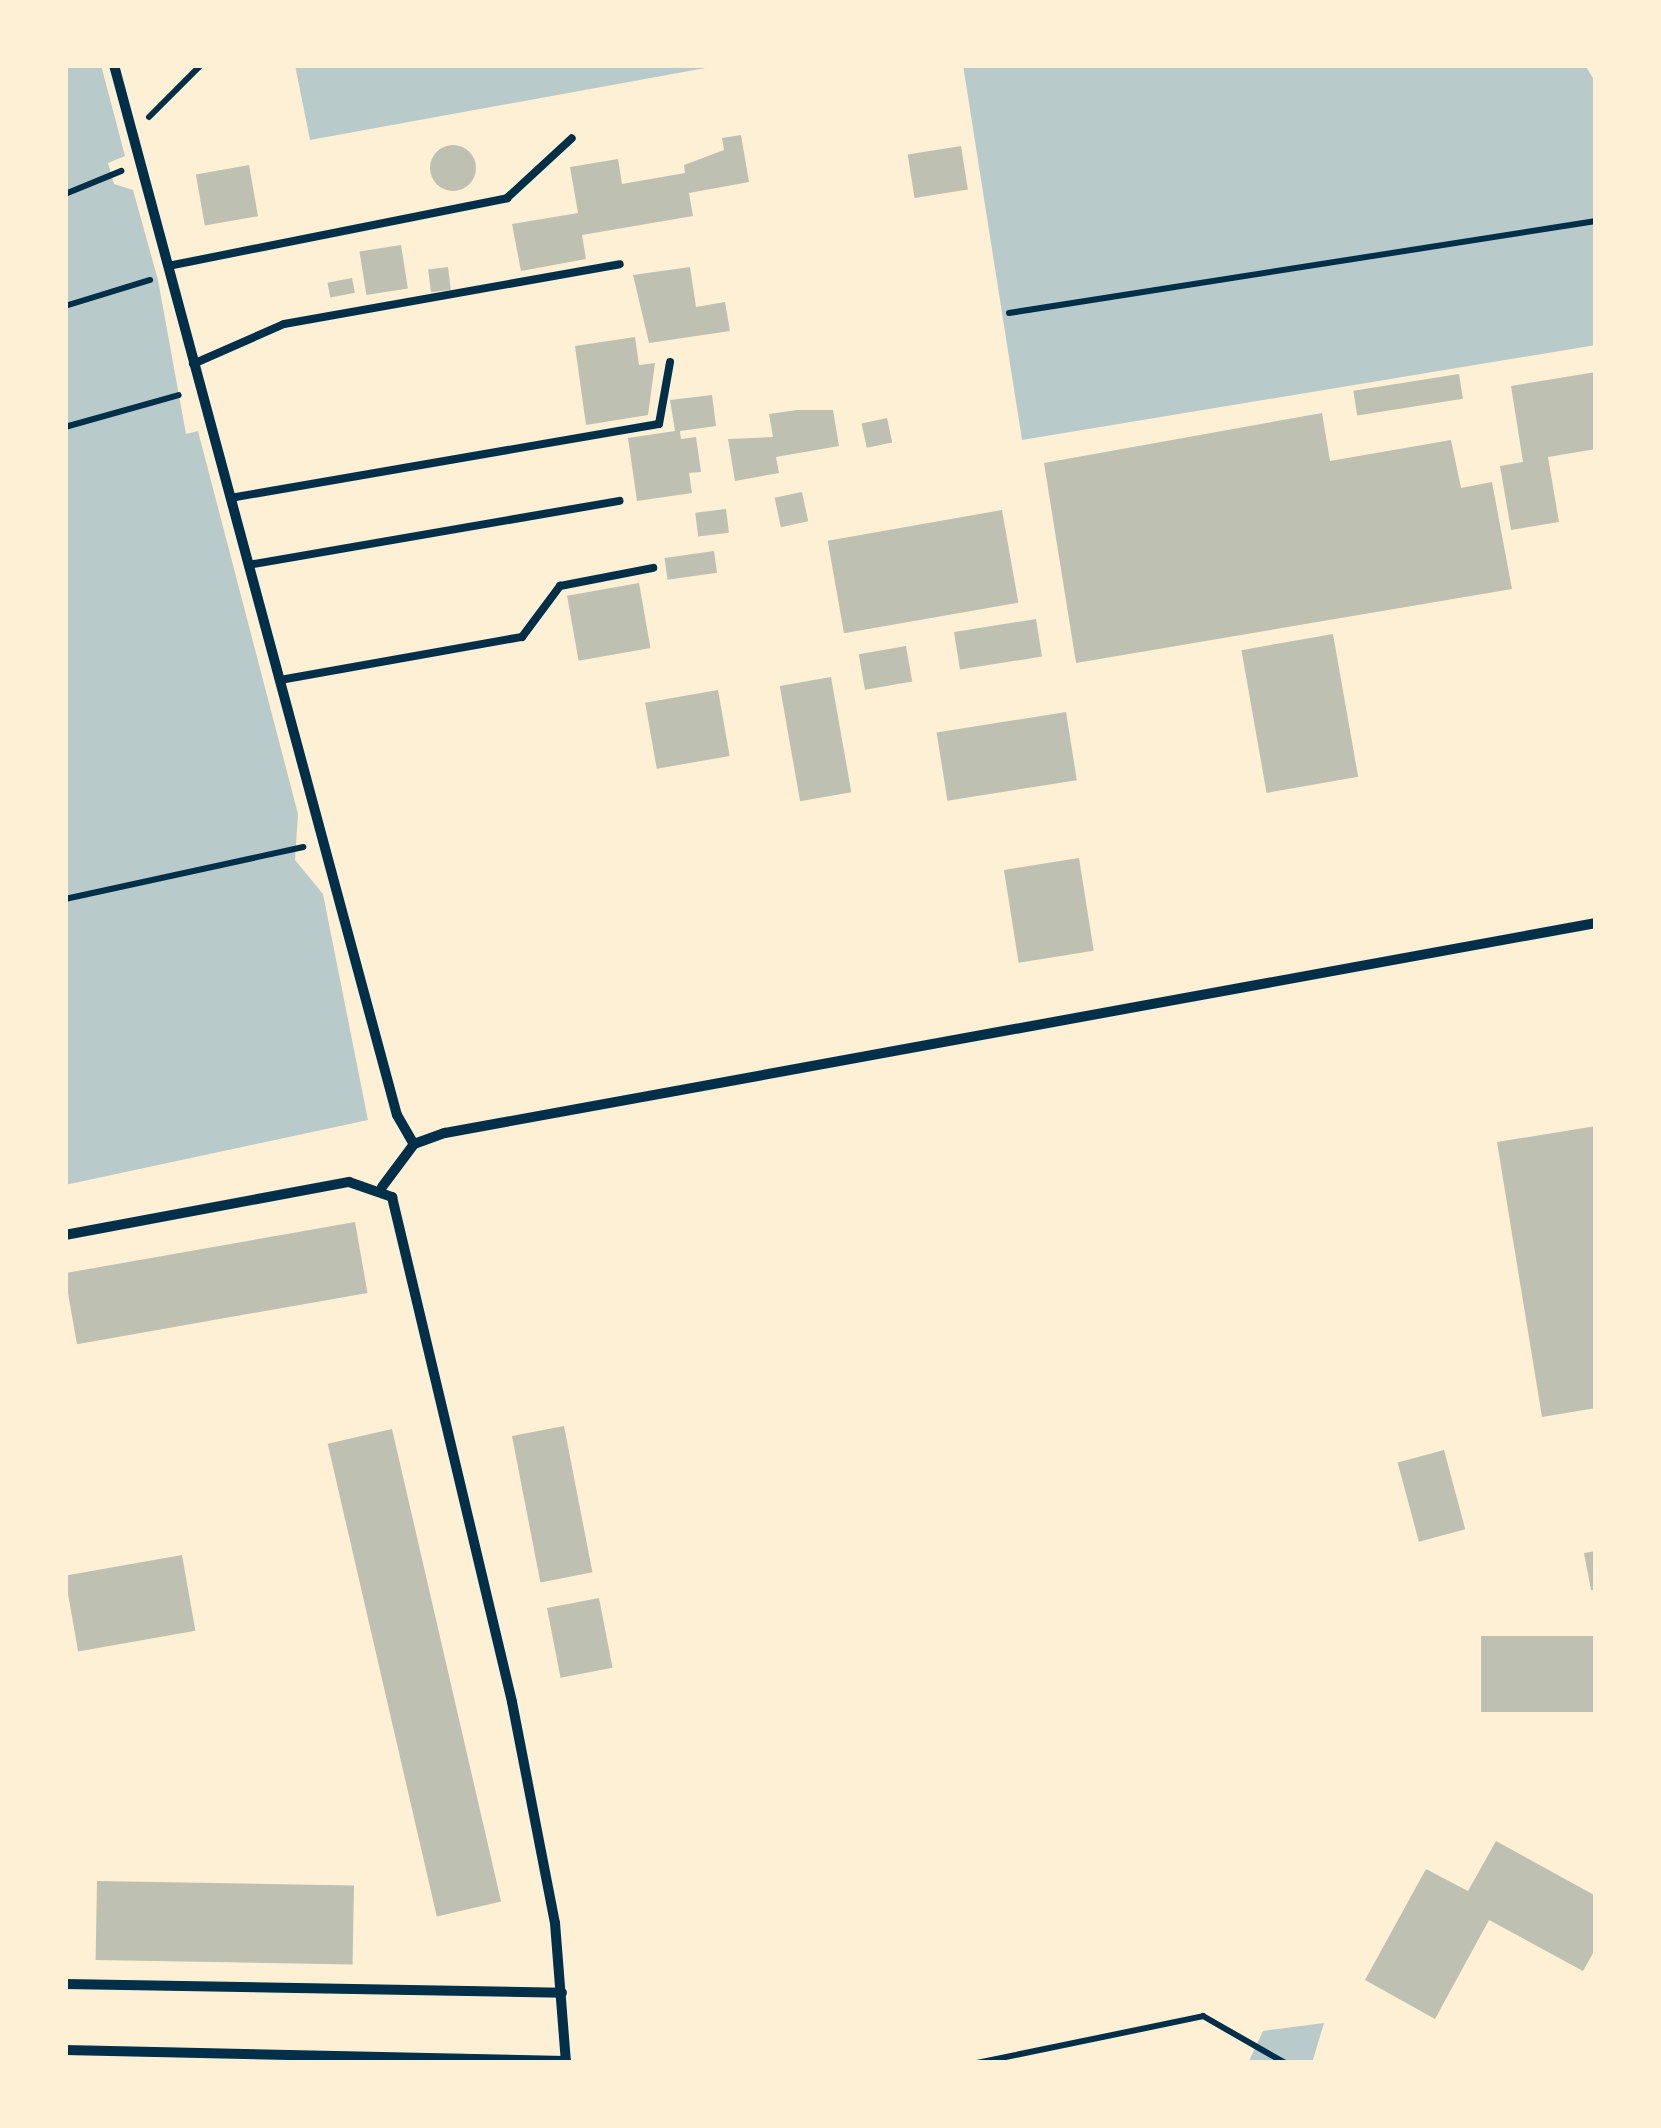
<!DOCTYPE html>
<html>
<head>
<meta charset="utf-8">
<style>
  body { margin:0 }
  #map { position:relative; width:1661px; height:2128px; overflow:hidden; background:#fdf0d5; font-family:Roboto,sans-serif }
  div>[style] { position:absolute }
  .green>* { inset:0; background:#b9caca }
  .building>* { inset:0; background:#bec0b2; transform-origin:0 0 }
  .round { border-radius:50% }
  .path>* { height:6px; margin:-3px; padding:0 3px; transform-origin:3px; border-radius:3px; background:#003049 }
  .service>* { height:8px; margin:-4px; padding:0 4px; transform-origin:4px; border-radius:4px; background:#003049 }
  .minor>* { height:10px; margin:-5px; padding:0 5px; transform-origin:5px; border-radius:5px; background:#003049 }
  span { translate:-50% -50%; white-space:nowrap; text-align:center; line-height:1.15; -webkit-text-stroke:10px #fdf0d5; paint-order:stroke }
  .frame { position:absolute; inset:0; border:68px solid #fdf0d5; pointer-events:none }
</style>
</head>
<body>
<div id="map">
  <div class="green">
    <i style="clip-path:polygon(65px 65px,101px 65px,125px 156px,108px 163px,114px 184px,133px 190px,158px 280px,186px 434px,198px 431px,298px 814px,295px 860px,323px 894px,368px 1120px,65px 1185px)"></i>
    <i style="clip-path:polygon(295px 65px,722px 65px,310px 140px)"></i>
    <i style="clip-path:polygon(963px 65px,1585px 65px,1596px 83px,1596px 345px,1022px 440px)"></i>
    <i style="clip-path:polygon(1324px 2023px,1312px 2063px,1248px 2063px,1263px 2031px)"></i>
  </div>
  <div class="building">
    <i style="clip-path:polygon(741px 135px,749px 182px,689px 193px,693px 216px,582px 235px,586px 259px,521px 271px,512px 224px,578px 213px,570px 167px,618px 159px,622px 184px,685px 173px,684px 165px,724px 150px,722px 138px)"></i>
    <i class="round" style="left:430px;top:145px;width:46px;height:46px"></i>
    <i style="left:961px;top:146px;width:44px;height:54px;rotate:81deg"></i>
    <i style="left:249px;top:165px;width:52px;height:54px;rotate:80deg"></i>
    <i style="left:401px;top:245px;width:44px;height:42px;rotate:81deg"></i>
    <i style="left:448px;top:267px;width:23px;height:20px;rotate:83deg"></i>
    <i style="clip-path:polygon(690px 267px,696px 307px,725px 302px,730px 331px,649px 343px,633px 275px)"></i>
    <i style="left:352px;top:278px;width:15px;height:25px;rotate:79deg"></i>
    <i style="clip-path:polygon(635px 337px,639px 365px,655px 363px,648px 415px,586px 425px,575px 346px)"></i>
    <i style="clip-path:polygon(1596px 372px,1596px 449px,1548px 457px,1559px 522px,1511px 530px,1500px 466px,1523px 462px,1511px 386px)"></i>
    <i style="left:1459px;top:374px;width:25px;height:107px;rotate:81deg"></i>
    <i style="clip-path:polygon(712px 395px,716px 426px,680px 431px,681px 439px,696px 437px,701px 472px,689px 473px,692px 493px,637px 501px,628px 438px,675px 431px,670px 400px)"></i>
    <i style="clip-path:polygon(797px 410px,833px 410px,839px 446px,776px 457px,779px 473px,735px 481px,728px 439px,773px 437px,769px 414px)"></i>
    <i style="clip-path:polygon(1322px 413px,1330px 461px,1451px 440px,1461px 488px,1492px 482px,1512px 589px,1076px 663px,1044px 463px)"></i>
    <i style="left:887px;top:418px;width:25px;height:26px;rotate:78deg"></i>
    <i style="left:802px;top:492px;width:30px;height:28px;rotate:78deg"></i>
    <i style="left:726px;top:509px;width:24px;height:31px;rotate:83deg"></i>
    <i style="left:1002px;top:510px;width:94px;height:177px;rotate:80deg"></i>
    <i style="left:714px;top:551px;width:22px;height:50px;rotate:82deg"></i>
    <i style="left:639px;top:583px;width:66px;height:73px;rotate:80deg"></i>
    <i style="left:1036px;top:619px;width:38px;height:83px;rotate:81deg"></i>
    <i style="left:1333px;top:634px;width:145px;height:93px;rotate:80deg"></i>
    <i style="left:906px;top:646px;width:36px;height:48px;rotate:80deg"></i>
    <i style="left:831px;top:677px;width:117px;height:52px;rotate:80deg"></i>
    <i style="left:718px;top:690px;width:67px;height:74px;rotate:80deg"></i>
    <i style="left:1066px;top:712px;width:69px;height:131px;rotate:81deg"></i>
    <i style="left:1079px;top:858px;width:94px;height:76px;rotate:81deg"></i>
    <i style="clip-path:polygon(1596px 1126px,1596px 1408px,1542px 1417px,1497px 1142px)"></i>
    <i style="left:355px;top:1222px;width:72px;height:295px;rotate:80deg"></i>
    <i style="left:564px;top:1426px;width:149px;height:53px;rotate:79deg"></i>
    <i style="left:392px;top:1429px;width:485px;height:66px;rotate:77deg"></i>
    <i style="left:1444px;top:1450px;width:82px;height:48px;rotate:75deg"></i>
    <i style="clip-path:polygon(1596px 1551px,1596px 1590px,1591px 1590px,1584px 1553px)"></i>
    <i style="left:182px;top:1555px;width:77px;height:119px;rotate:80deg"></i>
    <i style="left:599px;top:1598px;width:71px;height:53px;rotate:79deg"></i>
    <i style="left:1596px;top:1636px;width:76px;height:115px;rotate:90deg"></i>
    <i style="clip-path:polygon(1496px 1841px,1596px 1896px,1596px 1948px,1583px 1971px,1489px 1920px,1435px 2019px,1365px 1980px,1426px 1869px,1468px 1891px)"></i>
    <i style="left:97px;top:1881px;width:257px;height:79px;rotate:1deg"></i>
  </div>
  <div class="path">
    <i style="left:149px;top:117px;width:74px;rotate:-45deg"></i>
    <i style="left:65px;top:194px;width:61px;rotate:-22.3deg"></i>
    <i style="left:65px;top:306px;width:89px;rotate:-17deg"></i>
    <i style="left:1009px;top:313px;width:594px;rotate:-8.91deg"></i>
    <i style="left:65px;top:427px;width:118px;rotate:-15.7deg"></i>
    <i style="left:65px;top:899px;width:244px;rotate:-12.3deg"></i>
    <i style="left:977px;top:2063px;width:231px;rotate:-11.7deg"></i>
    <i style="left:1203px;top:2016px;width:95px;rotate:29.8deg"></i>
  </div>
  <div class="service">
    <i style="left:168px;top:266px;width:346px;rotate:-11.3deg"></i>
    <i style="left:507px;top:198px;width:88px;rotate:-42.7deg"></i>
    <i style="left:193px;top:364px;width:99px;rotate:-23.7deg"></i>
    <i style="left:284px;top:324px;width:341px;rotate:-10.1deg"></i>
    <i style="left:230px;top:498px;width:435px;rotate:-9.8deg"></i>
    <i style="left:659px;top:424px;width:63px;rotate:-79.9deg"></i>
    <i style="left:248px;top:565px;width:377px;rotate:-9.8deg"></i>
    <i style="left:280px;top:680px;width:246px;rotate:-10.1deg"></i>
    <i style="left:522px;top:637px;width:64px;rotate:-53.3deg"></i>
    <i style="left:560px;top:586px;width:95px;rotate:-11deg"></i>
  </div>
  <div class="minor">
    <i style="left:114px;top:65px;width:1087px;rotate:74.92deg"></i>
    <i style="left:397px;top:1115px;width:34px;rotate:60deg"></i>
    <i style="left:382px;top:1187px;width:54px;rotate:-53.3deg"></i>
    <i style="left:414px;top:1144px;width:33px;rotate:-20deg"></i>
    <i style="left:445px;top:1133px;width:1170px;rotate:-10.34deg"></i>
    <i style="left:65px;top:1235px;width:289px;rotate:-10.6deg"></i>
    <i style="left:349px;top:1182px;width:46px;rotate:19.2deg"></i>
    <i style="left:392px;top:1197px;width:519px;rotate:76.63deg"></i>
    <i style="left:512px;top:1702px;width:225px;rotate:79deg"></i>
    <i style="left:555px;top:1923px;width:140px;rotate:85.5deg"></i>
    <i style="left:65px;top:1984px;width:497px;rotate:1deg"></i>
    <i style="left:65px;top:2050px;width:501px;rotate:1.26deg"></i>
  </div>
  <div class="frame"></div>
</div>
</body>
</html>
